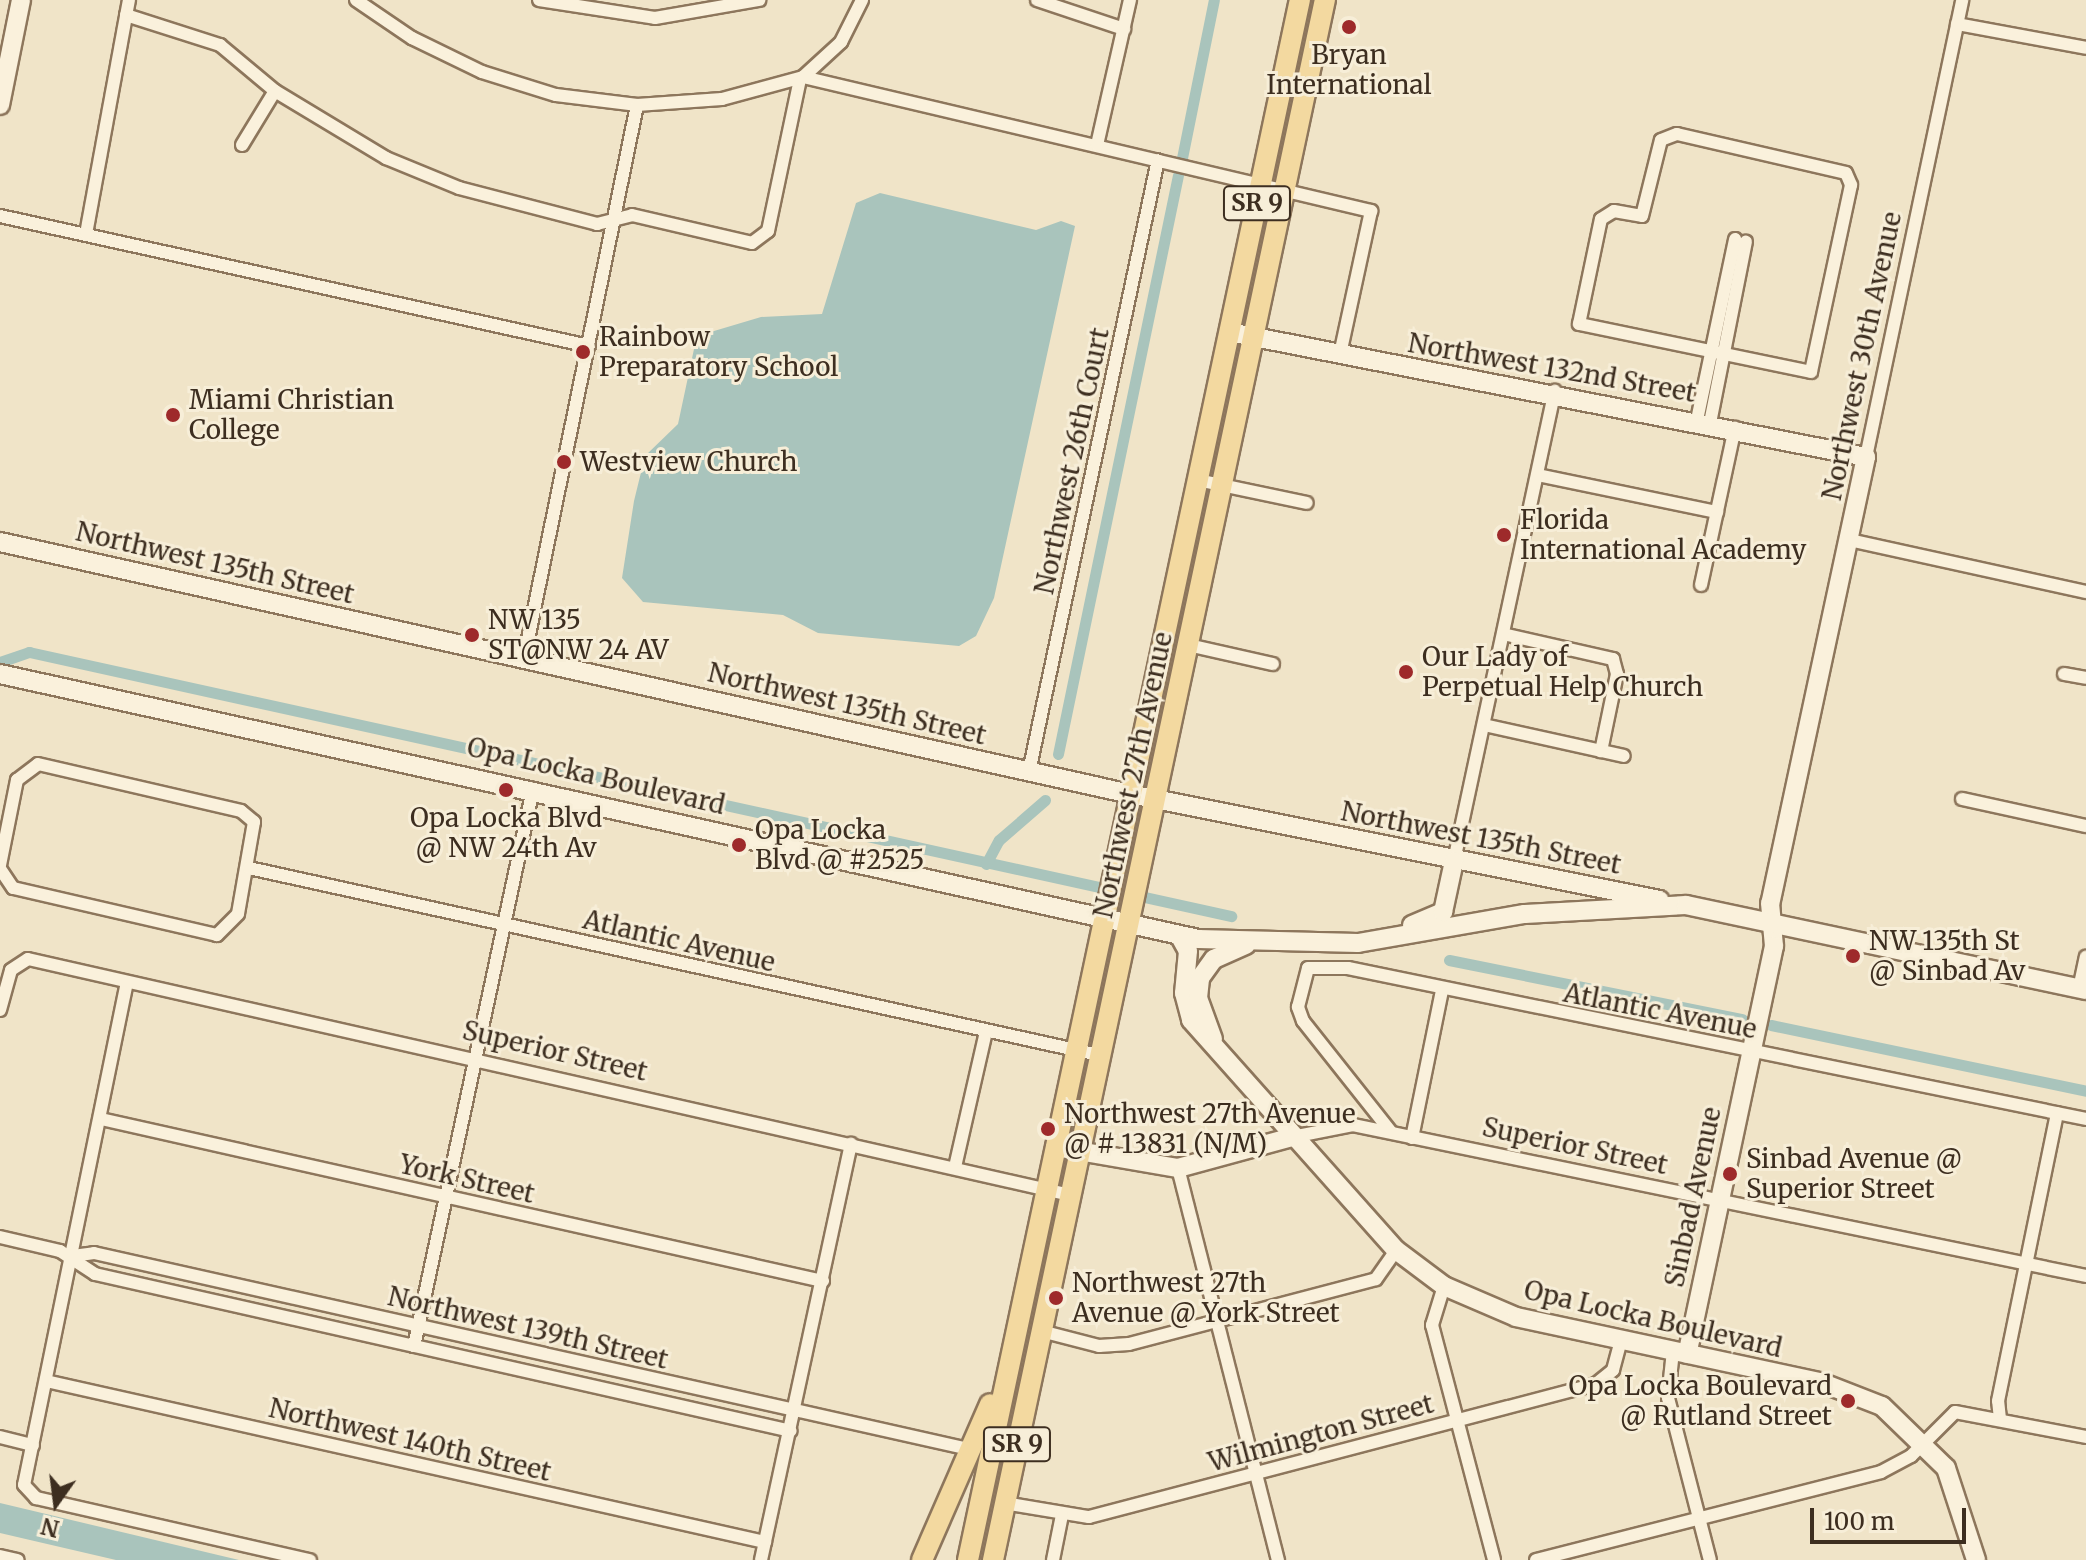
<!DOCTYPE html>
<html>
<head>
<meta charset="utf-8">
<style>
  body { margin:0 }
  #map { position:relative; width:2086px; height:1560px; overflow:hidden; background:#f0e4c8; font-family:Merriweather,serif }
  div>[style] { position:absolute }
  .water>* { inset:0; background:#a9c4bc }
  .canal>* { height:11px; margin:-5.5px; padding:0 5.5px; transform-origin:5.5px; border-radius:5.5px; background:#a9c4bc }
  .roads { filter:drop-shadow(2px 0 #8d765c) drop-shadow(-2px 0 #8d765c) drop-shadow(0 2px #8d765c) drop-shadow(0 -2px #8d765c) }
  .street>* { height:12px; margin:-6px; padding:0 6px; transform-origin:6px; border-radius:6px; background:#faf1dc }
  .secondary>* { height:18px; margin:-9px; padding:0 9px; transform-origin:9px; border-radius:9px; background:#faf1dc }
  .primary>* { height:20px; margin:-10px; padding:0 10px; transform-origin:10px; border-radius:10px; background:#f3d9a0 }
  .dots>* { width:22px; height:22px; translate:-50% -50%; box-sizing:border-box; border:4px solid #f7eed8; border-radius:50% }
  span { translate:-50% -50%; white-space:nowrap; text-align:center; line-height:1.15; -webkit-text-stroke:6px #f7eed8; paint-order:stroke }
  .shield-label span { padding:2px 6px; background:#f7eed8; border:2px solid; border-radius:6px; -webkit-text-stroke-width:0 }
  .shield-label { font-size:24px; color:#3d2e20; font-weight:700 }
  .poi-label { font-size:26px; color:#3d2e20 }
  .left { translate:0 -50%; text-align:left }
  .right { translate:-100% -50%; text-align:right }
  .street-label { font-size:26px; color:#3d2e20 }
  .north { position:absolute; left:16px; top:1464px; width:80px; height:80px; -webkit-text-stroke:6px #f7eed8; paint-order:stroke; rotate:194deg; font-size:22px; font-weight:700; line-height:32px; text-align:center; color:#3d2e20 }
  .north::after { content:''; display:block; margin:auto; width:28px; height:36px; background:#3d2e20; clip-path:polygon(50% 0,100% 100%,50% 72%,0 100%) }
  .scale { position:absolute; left:1810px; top:1508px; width:156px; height:36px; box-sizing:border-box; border:4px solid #3d2e20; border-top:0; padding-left:10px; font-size:24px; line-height:28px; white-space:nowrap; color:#3d2e20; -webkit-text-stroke:6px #f7eed8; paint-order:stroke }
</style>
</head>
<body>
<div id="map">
  <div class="water">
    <i style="clip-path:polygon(880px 193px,1036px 230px,1061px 221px,1075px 226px,994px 598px,976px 636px,959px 646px,818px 633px,783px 615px,643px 602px,622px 578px,634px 501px,645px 456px,678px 424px,694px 349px,704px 334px,761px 317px,822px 314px,856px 203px)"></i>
    <i style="clip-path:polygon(0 1503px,239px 1560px,116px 1560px,30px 1540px,0 1533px)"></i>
  </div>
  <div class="canal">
    <i style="left:1182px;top:158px;width:161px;rotate:-78.6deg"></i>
    <i style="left:0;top:662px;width:31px;rotate:-19deg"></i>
    <i style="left:29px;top:652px;width:1231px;rotate:12.39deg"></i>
    <i style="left:1058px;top:754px;width:591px;rotate:-78.29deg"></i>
    <i style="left:986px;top:864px;width:27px;rotate:-62deg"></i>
    <i style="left:999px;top:840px;width:61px;rotate:-41deg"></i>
    <i style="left:1449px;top:960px;width:299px;rotate:11.4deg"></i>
    <i style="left:1771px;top:1025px;width:322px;rotate:11.8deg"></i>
  </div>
  <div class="roads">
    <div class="street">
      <i style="left:356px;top:0;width:68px;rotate:34.2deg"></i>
      <i style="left:412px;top:38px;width:78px;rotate:25.9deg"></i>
      <i style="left:482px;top:72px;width:77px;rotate:17.3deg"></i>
      <i style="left:556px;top:95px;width:82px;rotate:7deg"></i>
      <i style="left:637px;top:105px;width:85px;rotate:-4deg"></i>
      <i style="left:722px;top:99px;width:84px;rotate:-15.2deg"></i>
      <i style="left:803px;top:77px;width:52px;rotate:-42.6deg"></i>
      <i style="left:841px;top:42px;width:47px;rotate:-63.4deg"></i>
      <i style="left:539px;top:0;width:117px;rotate:8.8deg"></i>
      <i style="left:655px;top:18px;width:106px;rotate:-9.8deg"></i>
      <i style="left:1037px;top:0;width:92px;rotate:18.4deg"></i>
      <i style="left:126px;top:15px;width:99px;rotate:17.7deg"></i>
      <i style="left:220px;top:45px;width:72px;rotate:39.9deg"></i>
      <i style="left:275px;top:91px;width:130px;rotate:31.1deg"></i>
      <i style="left:386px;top:158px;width:79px;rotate:22.3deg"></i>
      <i style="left:459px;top:188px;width:143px;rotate:14.6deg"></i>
      <i style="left:597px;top:224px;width:36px;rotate:-14deg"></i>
      <i style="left:632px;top:215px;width:123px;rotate:13.1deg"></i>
      <i style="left:752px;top:243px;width:20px;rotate:-37deg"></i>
      <i style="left:768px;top:231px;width:155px;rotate:-78.1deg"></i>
      <i style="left:1957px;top:24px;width:131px;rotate:10.5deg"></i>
      <i style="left:803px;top:77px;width:584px;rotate:13.27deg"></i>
      <i style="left:1371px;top:211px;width:146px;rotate:102.2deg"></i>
      <i style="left:1677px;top:134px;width:173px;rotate:13deg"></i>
      <i style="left:1846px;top:173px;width:13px;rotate:67deg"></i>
      <i style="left:1851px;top:185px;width:191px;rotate:102.1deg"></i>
      <i style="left:1811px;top:372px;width:237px;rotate:-168.3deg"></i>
      <i style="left:1579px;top:324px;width:107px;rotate:-78.2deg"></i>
      <i style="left:1601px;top:219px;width:15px;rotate:-32deg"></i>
      <i style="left:1614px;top:211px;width:28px;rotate:10deg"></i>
      <i style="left:1642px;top:216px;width:78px;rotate:-76deg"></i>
      <i style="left:1661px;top:140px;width:17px;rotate:-21deg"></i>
      <i style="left:242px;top:145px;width:63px;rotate:-58.6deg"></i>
      <i style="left:1097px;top:145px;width:149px;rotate:-77.2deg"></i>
      <i style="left:0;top:216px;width:603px;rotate:12.45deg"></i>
      <i style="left:86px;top:234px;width:238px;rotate:-79.6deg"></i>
      <i style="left:1697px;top:420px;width:185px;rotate:-78.1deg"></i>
      <i style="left:1710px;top:423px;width:185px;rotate:-78.8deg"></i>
      <i style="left:1866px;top:457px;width:467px;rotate:-78.1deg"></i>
      <i style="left:1538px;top:475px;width:183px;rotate:11.7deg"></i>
      <i style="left:1198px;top:480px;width:111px;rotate:11.9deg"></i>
      <i style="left:1849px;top:540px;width:243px;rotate:12.4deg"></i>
      <i style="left:1701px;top:585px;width:161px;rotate:-77.8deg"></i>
      <i style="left:1503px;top:634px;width:113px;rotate:12.8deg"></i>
      <i style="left:1613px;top:659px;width:16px;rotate:75deg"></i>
      <i style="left:1617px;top:674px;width:79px;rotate:101.7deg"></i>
      <i style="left:1188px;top:645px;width:87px;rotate:12.6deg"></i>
      <i style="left:524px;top:659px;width:565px;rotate:-78.47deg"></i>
      <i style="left:2064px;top:674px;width:22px;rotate:10deg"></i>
      <i style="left:1484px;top:725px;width:143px;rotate:12.5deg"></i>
      <i style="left:1029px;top:772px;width:625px;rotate:-78.1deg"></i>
      <i style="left:1962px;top:799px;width:127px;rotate:12.3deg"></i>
      <i style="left:1454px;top:861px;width:481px;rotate:-77.9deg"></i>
      <i style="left:0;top:865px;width:87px;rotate:-78.7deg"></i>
      <i style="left:17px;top:780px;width:26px;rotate:-37deg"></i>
      <i style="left:38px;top:764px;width:208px;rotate:13deg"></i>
      <i style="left:241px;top:811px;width:17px;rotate:40deg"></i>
      <i style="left:254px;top:822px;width:93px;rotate:99.9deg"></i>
      <i style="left:238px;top:914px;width:30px;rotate:135deg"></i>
      <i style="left:217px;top:935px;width:209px;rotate:-167deg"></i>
      <i style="left:13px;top:888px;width:23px;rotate:-124deg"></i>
      <i style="left:249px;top:868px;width:870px;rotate:12.41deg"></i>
      <i style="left:127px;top:982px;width:513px;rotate:101.57deg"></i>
      <i style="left:24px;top:1485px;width:18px;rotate:47deg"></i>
      <i style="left:36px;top:1498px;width:281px;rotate:12.8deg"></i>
      <i style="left:2079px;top:989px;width:33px;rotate:-78deg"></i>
      <i style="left:0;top:1010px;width:41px;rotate:-74.6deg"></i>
      <i style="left:11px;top:970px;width:20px;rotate:-33deg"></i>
      <i style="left:28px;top:959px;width:1068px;rotate:12.76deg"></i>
      <i style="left:101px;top:1119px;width:740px;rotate:12.65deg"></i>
      <i style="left:1391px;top:1132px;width:142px;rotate:-128.4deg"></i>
      <i style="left:1303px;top:1021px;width:15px;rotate:-110deg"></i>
      <i style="left:1298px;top:1007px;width:40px;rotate:-75.6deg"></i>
      <i style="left:1308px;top:968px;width:40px"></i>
      <i style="left:1348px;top:968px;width:753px;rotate:11.56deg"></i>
      <i style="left:1292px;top:1137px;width:62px;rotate:-11.1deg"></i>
      <i style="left:1353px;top:1125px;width:748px;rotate:11.64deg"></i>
      <i style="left:1412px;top:1138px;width:151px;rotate:-78.5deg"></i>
      <i style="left:955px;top:1167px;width:139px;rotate:-77.1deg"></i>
      <i style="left:1178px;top:1168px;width:405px;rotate:75.7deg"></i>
      <i style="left:0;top:1237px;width:62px;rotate:13.1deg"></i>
      <i style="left:60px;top:1251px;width:42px;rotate:33.3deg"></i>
      <i style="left:95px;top:1274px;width:713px;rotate:12.71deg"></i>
      <i style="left:73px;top:1256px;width:21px;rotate:-8deg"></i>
      <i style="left:94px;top:1253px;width:901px;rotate:12.63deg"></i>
      <i style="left:1444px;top:1286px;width:41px;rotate:107.1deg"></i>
      <i style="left:1432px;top:1325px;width:243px;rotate:75.2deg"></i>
      <i style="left:1041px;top:1331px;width:60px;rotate:14.5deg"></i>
      <i style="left:1099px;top:1346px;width:30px;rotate:-4deg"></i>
      <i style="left:1129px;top:1344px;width:255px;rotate:-14.7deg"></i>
      <i style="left:1376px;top:1279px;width:35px;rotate:-55deg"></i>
      <i style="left:414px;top:1346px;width:570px;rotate:-77.94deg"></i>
      <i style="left:1673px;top:1351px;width:47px;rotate:96.1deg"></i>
      <i style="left:1668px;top:1398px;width:167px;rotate:75.5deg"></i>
      <i style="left:46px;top:1381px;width:737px;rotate:12.62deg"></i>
      <i style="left:2000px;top:1419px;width:18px;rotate:-96deg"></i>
      <i style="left:1998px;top:1401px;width:294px;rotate:-78.4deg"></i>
      <i style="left:0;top:1437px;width:34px;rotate:14deg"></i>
      <i style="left:1004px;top:1503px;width:86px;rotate:9.4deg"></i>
      <i style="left:1089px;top:1517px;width:524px;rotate:-14.7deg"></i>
      <i style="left:1596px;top:1384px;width:22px;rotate:-39deg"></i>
      <i style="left:1613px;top:1370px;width:31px;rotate:-75deg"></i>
      <i style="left:0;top:1556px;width:18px;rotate:13deg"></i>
      <i style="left:761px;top:1560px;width:426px;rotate:-77.8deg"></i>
      <i style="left:1053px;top:1560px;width:46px;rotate:-78.7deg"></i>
      <i style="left:1536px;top:1560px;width:356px;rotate:-14.3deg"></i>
      <i style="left:1881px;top:1472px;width:34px;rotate:-28deg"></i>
      <i style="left:1911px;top:1456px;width:62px;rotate:-45deg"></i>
      <i style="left:1955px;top:1412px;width:133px;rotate:10.8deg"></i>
    </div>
    <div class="secondary">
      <i style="left:0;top:105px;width:107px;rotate:-78.7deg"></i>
      <i style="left:1229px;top:332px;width:649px;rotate:11.1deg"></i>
      <i style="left:1866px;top:457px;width:456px;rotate:102.1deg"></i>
      <i style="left:1770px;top:903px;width:43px;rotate:84.7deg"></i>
      <i style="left:1774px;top:946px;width:417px;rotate:102deg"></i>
      <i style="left:0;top:542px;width:1158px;rotate:12.57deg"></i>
      <i style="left:1130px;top:794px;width:540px;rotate:11.31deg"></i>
      <i style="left:0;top:674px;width:1227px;rotate:12.47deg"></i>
      <i style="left:1198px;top:939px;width:160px;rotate:1.4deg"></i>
      <i style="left:1358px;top:943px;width:169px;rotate:-9.9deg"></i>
      <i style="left:1525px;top:914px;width:161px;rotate:-3.2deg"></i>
      <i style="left:1686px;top:905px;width:409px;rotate:12deg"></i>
      <i style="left:1412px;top:925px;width:34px;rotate:-23deg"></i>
      <i style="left:1443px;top:912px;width:52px;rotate:-77.8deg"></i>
      <i style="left:1179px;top:935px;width:18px;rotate:61deg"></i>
      <i style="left:1188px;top:951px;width:42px;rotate:95.4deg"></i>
      <i style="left:1184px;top:993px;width:28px;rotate:75deg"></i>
      <i style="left:1191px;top:1020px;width:308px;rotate:48.3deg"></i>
      <i style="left:1396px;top:1250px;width:60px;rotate:36.9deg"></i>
      <i style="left:1444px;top:1286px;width:78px;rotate:23.3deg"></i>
      <i style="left:1516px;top:1317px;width:311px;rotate:12.1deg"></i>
      <i style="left:1820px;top:1382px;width:66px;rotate:21.2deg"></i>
      <i style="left:1882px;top:1406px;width:89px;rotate:44.1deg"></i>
      <i style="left:1946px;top:1468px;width:97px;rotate:71.9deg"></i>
      <i style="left:1213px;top:1039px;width:44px;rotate:-110.1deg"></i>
      <i style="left:1198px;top:998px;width:20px;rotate:-84deg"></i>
      <i style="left:1200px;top:978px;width:24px;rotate:-54deg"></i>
      <i style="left:1214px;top:959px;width:35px;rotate:-24deg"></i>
      <i style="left:1055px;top:1147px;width:125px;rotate:9.7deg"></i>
      <i style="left:1178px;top:1168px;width:118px;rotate:-15.2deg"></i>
    </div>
    <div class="primary">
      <i style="left:922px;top:1560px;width:170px;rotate:-66.4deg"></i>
      <i style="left:968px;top:1560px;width:1595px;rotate:-77.99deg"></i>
      <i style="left:993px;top:1560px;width:1595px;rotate:-77.99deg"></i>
    </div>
  </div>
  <div class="dots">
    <i style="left:1349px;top:27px;background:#9e2a2b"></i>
    <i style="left:583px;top:352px;background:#9e2a2b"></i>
    <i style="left:173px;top:415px;background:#9e2a2b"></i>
    <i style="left:564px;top:462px;background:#9e2a2b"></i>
    <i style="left:1504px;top:535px;background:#9e2a2b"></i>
    <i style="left:472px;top:635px;background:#9e2a2b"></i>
    <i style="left:1406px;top:672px;background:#9e2a2b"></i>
    <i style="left:506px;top:790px;background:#9e2a2b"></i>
    <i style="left:739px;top:845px;background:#9e2a2b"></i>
    <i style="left:1853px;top:956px;background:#9e2a2b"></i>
    <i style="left:1048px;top:1129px;background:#9e2a2b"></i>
    <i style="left:1730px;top:1174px;background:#9e2a2b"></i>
    <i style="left:1056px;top:1298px;background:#9e2a2b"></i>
    <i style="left:1848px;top:1401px;background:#9e2a2b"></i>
  </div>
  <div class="shield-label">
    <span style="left:1257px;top:203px">SR 9</span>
    <span style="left:1017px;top:1444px">SR 9</span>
  </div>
  <div class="poi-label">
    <span style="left:1349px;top:70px">Bryan<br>International</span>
    <span class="left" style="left:599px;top:352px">Rainbow<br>Preparatory School</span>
    <span class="left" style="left:189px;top:415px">Miami Christian<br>College</span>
    <span class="left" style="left:580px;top:462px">Westview Church</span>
    <span class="left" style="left:1520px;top:535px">Florida<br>International Academy</span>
    <span class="left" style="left:488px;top:635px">NW 135<br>ST@NW 24 AV</span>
    <span class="left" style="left:1422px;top:672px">Our Lady of<br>Perpetual Help Church</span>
    <span style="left:506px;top:833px">Opa Locka Blvd<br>@ NW 24th Av</span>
    <span class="left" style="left:755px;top:845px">Opa Locka<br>Blvd @ #2525</span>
    <span class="left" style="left:1869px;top:956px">NW 135th St<br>@ Sinbad Av</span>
    <span class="left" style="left:1064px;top:1129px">Northwest 27th Avenue<br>@ # 13831 (N/M)</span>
    <span class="left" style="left:1746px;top:1174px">Sinbad Avenue @<br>Superior Street</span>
    <span class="left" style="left:1072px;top:1298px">Northwest 27th<br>Avenue @ York Street</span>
    <span class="right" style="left:1832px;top:1401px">Opa Locka Boulevard<br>@ Rutland Street</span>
  </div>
  <div class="street-label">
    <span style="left:1862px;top:356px;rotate:-78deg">Northwest 30th Avenue</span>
    <span style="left:1552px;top:368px;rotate:10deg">Northwest 132nd Street</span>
    <span style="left:1072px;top:461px;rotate:-78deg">Northwest 26th Court</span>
    <span style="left:215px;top:563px;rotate:13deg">Northwest 135th Street</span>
    <span style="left:847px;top:704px;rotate:13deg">Northwest 135th Street</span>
    <span style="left:1133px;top:775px;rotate:-78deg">Northwest 27th Avenue</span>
    <span style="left:596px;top:776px;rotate:13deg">Opa Locka Boulevard</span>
    <span style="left:1481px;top:838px;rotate:11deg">Northwest 135th Street</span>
    <span style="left:679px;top:941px;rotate:13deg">Atlantic Avenue</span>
    <span style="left:1660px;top:1011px;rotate:11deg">Atlantic Avenue</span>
    <span style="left:555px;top:1051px;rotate:13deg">Superior Street</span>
    <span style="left:1575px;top:1146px;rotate:12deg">Superior Street</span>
    <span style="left:467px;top:1179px;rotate:13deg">York Street</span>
    <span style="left:1693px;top:1197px;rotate:-78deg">Sinbad Avenue</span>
    <span style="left:1653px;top:1319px;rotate:13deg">Opa Locka Boulevard</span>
    <span style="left:528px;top:1328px;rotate:13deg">Northwest 139th Street</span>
    <span style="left:1321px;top:1433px;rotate:-15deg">Wilmington Street</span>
    <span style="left:410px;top:1440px;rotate:13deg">Northwest 140th Street</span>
  </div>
  <div class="north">N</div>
  <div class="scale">100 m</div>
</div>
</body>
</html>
